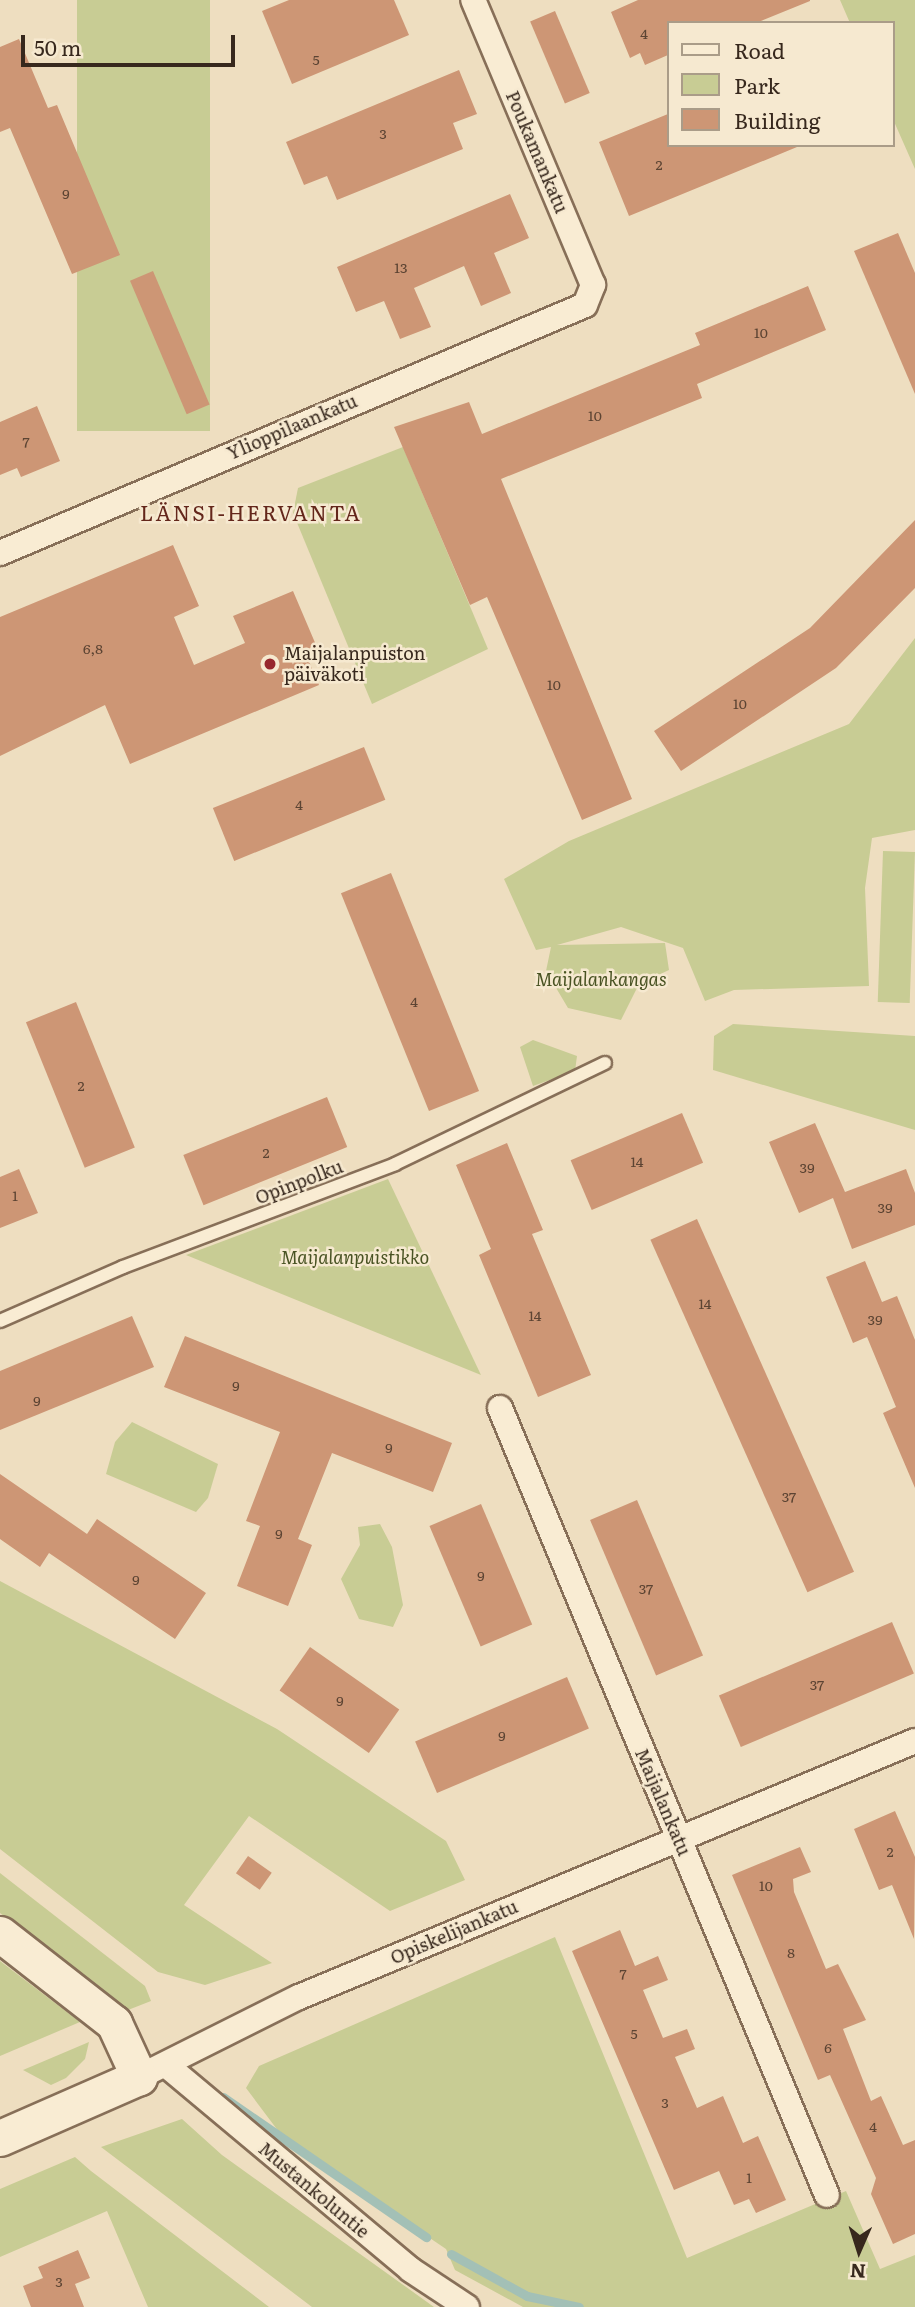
<!DOCTYPE html>
<html>
<head>
<meta charset="utf-8">
<style>
  body { margin:0 }
  #map { position:relative; width:915px; height:2307px; overflow:hidden; background:#eedec0; font-family:Literata,serif }
  div>[style] { position:absolute }
  .green>* { inset:0; background:#c8cc94; transform-origin:0 0 }
  .stream>* { height:9px; margin:-4.5px; padding:0 4.5px; transform-origin:4.5px; border-radius:4.5px; background:#a3c0b6 }
  .building>* { inset:0; background:#cd9675; transform-origin:0 0 }
  .roads { filter:drop-shadow(2px 0 #876f58) drop-shadow(-2px 0 #876f58) drop-shadow(0 2px #876f58) drop-shadow(0 -2px #876f58) }
  .service>* { height:12px; margin:-6px; padding:0 6px; transform-origin:6px; border-radius:6px; background:#f9ecd3 }
  .minor>* { height:24px; margin:-12px; padding:0 12px; transform-origin:12px; border-radius:12px; background:#f9ecd3 }
  .secondary>* { height:35px; margin:-17.5px; padding:0 17.5px; transform-origin:17.5px; border-radius:17.5px; background:#f9ecd3 }
  .dots>* { width:19px; height:19px; translate:-50% -50%; box-sizing:border-box; border:4px solid #f6e9d0; border-radius:50% }
  span { translate:-50% -50%; white-space:nowrap; text-align:center; line-height:1.15; -webkit-text-stroke:5px #f6e9d0; paint-order:stroke }
  .number-label { font-size:14px; color:#5c4433 }
  .number-label span { -webkit-text-stroke-width:0 }
  .street-label { font-size:18px; color:#37281d }
  .poi-label { font-size:18px; color:#37281d }
  .left { translate:0 -50%; text-align:left }
  .park-label { font-size:18px; color:#495323; font-style:italic }
  .quarter-label { font-size:21px; color:#64271b; letter-spacing:2px }
  .legend { position:absolute; left:667px; top:21px; width:228px; height:126px; box-sizing:border-box; background:#f6e9d0; border:2px solid #aa9c88; margin:0; padding:9px 12px; list-style:none; font-size:21px; color:#37281d }
  .legend li { display:flex; align-items:center; gap:14px; height:35px }
  .legend b { width:35px; border:2px solid #aa9c88 }
  .north { position:absolute; left:824px; top:2216px; width:70px; height:70px; -webkit-text-stroke:5px #f6e9d0; paint-order:stroke; rotate:183deg; font-size:19px; font-weight:700; line-height:28px; text-align:center; color:#37281d }
  .north::after { content:''; display:block; margin:auto; width:24px; height:32px; background:#37281d; clip-path:polygon(50% 0,100% 100%,50% 72%,0 100%) }
  .scale { position:absolute; left:21px; top:35px; width:214px; height:32px; box-sizing:border-box; border:4px solid #37281d; border-top:0; padding-left:9px; font-size:21px; line-height:24px; white-space:nowrap; color:#37281d; -webkit-text-stroke:5px #f6e9d0; paint-order:stroke }
</style>
</head>
<body>
<div id="map">
  <div class="green">
    <i style="left:77px;top:0;width:133px;height:431px"></i>
    <i style="clip-path:polygon(840px 0,915px 0,915px 169px,892px 117px,892px 23px,850px 23px)"></i>
    <i style="clip-path:polygon(403px 447px,488px 649px,372px 704px,293px 513px,298px 488px)"></i>
    <i style="clip-path:polygon(915px 638px,915px 830px,872px 838px,865px 888px,869px 986px,734px 990px,705px 1001px,683px 948px,621px 927px,557px 945px,665px 943px,669px 970px,639px 984px,621px 1020px,568px 1008px,546px 971px,551px 947px,536px 950px,504px 879px,569px 841px,849px 724px)"></i>
    <i style="left:883px;top:851px;width:32px;height:151px;rotate:2deg"></i>
    <i style="clip-path:polygon(733px 1024px,915px 1036px,915px 1130px,713px 1070px,714px 1036px)"></i>
    <i style="clip-path:polygon(533px 1040px,577px 1056px,575px 1071px,533px 1086px,520px 1047px)"></i>
    <i style="clip-path:polygon(388px 1179px,481px 1375px,186px 1255px)"></i>
    <i style="clip-path:polygon(132px 1422px,218px 1464px,208px 1498px,196px 1512px,106px 1474px,115px 1442px)"></i>
    <i style="clip-path:polygon(380px 1524px,392px 1547px,403px 1605px,393px 1627px,359px 1619px,341px 1579px,360px 1545px,358px 1527px)"></i>
    <i style="clip-path:polygon(0 1581px,277px 1729px,446px 1841px,465px 1880px,390px 1911px,249px 1816px,184px 1905px,272px 1963px,205px 1985px,158px 1972px,0 1849px)"></i>
    <i style="clip-path:polygon(0 1873px,145px 1986px,151px 2001px,128px 2010px,116px 2004px,0 1913px)"></i>
    <i style="clip-path:polygon(555px 1937px,687px 2258px,846px 2191px,880px 2269px,915px 2255px,915px 2307px,523px 2307px,455px 2270px,446px 2249px,285px 2140px,246px 2088px,259px 2066px)"></i>
    <i style="clip-path:polygon(0 1961px,80px 2022px,0 2056px)"></i>
    <i style="clip-path:polygon(89px 2042px,85px 2059px,66px 2078px,51px 2085px,23px 2070px)"></i>
    <i style="clip-path:polygon(182px 2119px,222px 2155px,434px 2307px,312px 2307px,101px 2147px)"></i>
    <i style="clip-path:polygon(75px 2157px,91px 2171px,269px 2307px,148px 2307px,107px 2211px,0 2257px,0 2189px)"></i>
  </div>
  <div class="stream">
    <i style="left:223px;top:2097px;width:247px;rotate:34.6deg"></i>
    <i style="left:451px;top:2254px;width:87px;rotate:28.9deg"></i>
    <i style="left:527px;top:2296px;width:53px;rotate:11.9deg"></i>
  </div>
  <div class="building">
    <i style="clip-path:polygon(289px 0,394px 0,409px 35px,292px 84px,262px 11px)"></i>
    <i style="clip-path:polygon(638px 0,810px 0,810px 1px,756px 23px,668px 23px,668px 55px,645px 65px,640px 53px,630px 58px,611px 12px)"></i>
    <i style="left:555px;top:11px;width:89px;height:27px;rotate:67deg"></i>
    <i style="clip-path:polygon(19px 39px,48px 108px,57px 105px,120px 255px,72px 274px,10px 128px,0 132px,0 47px)"></i>
    <i style="clip-path:polygon(459px 70px,477px 114px,453px 123px,463px 149px,337px 200px,327px 176px,304px 185px,286px 142px)"></i>
    <i style="clip-path:polygon(668px 114px,668px 145px,797px 147px,629px 216px,599px 142px)"></i>
    <i style="clip-path:polygon(510px 194px,529px 238px,494px 253px,511px 293px,481px 306px,464px 266px,414px 288px,431px 327px,400px 339px,384px 301px,356px 312px,337px 267px)"></i>
    <i style="clip-path:polygon(898px 233px,915px 273px,915px 394px,854px 251px)"></i>
    <i style="left:153px;top:271px;width:145px;height:25px;rotate:67deg"></i>
    <i style="clip-path:polygon(808px 286px,826px 330px,697px 384px,702px 398px,501px 479px,632px 799px,582px 820px,487px 597px,470px 605px,394px 427px,469px 402px,482px 434px,700px 345px,695px 333px)"></i>
    <i style="clip-path:polygon(37px 406px,60px 461px,21px 477px,17px 468px,0 475px,0 422px)"></i>
    <i style="clip-path:polygon(915px 520px,915px 588px,836px 668px,681px 771px,654px 731px,810px 628px)"></i>
    <i style="clip-path:polygon(173px 545px,199px 606px,174px 617px,194px 665px,245px 643px,233px 616px,293px 591px,319px 652px,307px 657px,319px 685px,130px 764px,105px 705px,0 756px,0 617px)"></i>
    <i style="left:364px;top:747px;width:57px;height:163px;rotate:68deg"></i>
    <i style="left:391px;top:873px;width:235px;height:54px;rotate:68deg"></i>
    <i style="left:76px;top:1002px;width:157px;height:54px;rotate:68deg"></i>
    <i style="left:327px;top:1097px;width:54px;height:155px;rotate:68deg"></i>
    <i style="left:682px;top:1113px;width:54px;height:121px;rotate:67deg"></i>
    <i style="clip-path:polygon(815px 1123px,845px 1192px,906px 1169px,915px 1193px,915px 1225px,852px 1249px,833px 1198px,799px 1213px,769px 1142px)"></i>
    <i style="clip-path:polygon(507px 1143px,543px 1230px,532px 1234px,591px 1375px,538px 1397px,479px 1255px,491px 1249px,456px 1165px)"></i>
    <i style="clip-path:polygon(19px 1169px,38px 1213px,0 1228px,0 1177px)"></i>
    <i style="left:697px;top:1219px;width:386px;height:51px;rotate:66deg"></i>
    <i style="clip-path:polygon(865px 1261px,882px 1302px,897px 1296px,915px 1340px,915px 1488px,883px 1413px,896px 1407px,867px 1337px,853px 1343px,826px 1277px)"></i>
    <i style="clip-path:polygon(132px 1316px,154px 1367px,0 1430px,0 1371px)"></i>
    <i style="clip-path:polygon(185px 1336px,452px 1443px,433px 1492px,332px 1453px,298px 1539px,312px 1545px,288px 1606px,237px 1586px,260px 1526px,246px 1521px,280px 1432px,164px 1387px)"></i>
    <i style="clip-path:polygon(0 1474px,87px 1534px,97px 1519px,206px 1593px,175px 1639px,49px 1553px,40px 1567px,0 1539px)"></i>
    <i style="left:637px;top:1500px;width:169px;height:51px;rotate:67deg"></i>
    <i style="left:481px;top:1504px;width:131px;height:56px;rotate:67deg"></i>
    <i style="left:892px;top:1622px;width:56px;height:188px;rotate:67deg"></i>
    <i style="left:310px;top:1647px;width:109px;height:53px;rotate:35deg"></i>
    <i style="left:567px;top:1677px;width:56px;height:165px;rotate:67deg"></i>
    <i style="clip-path:polygon(895px 1811px,915px 1857px,914px 1939px,892px 1885px,879px 1890px,854px 1829px)"></i>
    <i style="clip-path:polygon(800px 1847px,811px 1872px,793px 1879px,794px 1892px,826px 1969px,838px 1964px,866px 2020px,843px 2029px,871px 2101px,881px 2096px,903px 2145px,915px 2140px,915px 2234px,893px 2244px,871px 2194px,876px 2178px,830px 2075px,818px 2080px,732px 1875px)"></i>
    <i style="left:248px;top:1856px;width:29px;height:21px;rotate:35deg"></i>
    <i style="clip-path:polygon(620px 1930px,635px 1966px,658px 1956px,668px 1980px,643px 1990px,663px 2038px,687px 2029px,695px 2049px,675px 2057px,697px 2108px,723px 2096px,743px 2143px,758px 2136px,786px 2200px,756px 2213px,749px 2199px,734px 2205px,719px 2171px,674px 2190px,572px 1951px)"></i>
    <i style="clip-path:polygon(78px 2250px,90px 2278px,75px 2284px,84px 2307px,31px 2307px,23px 2286px,43px 2278px,38px 2267px)"></i>
  </div>
  <div class="roads">
    <div class="service">
      <i style="left:0;top:1321px;width:134px;rotate:-23.7deg"></i>
      <i style="left:123px;top:1267px;width:291px;rotate:-20.7deg"></i>
      <i style="left:395px;top:1164px;width:233px;rotate:-25.7deg"></i>
    </div>
    <div class="minor">
      <i style="left:0;top:553px;width:635px;rotate:-22.97deg"></i>
      <i style="left:585px;top:305px;width:22px;rotate:-68deg"></i>
      <i style="left:593px;top:285px;width:309px;rotate:-112.8deg"></i>
      <i style="left:500px;top:1408px;width:852px;rotate:67.44deg"></i>
      <i style="left:166px;top:2065px;width:319px;rotate:39.9deg"></i>
      <i style="left:411px;top:2270px;width:67px;rotate:33.5deg"></i>
      <i style="left:139px;top:2077px;width:179px;rotate:-26.6deg"></i>
      <i style="left:299px;top:1997px;width:667px;rotate:-22.57deg"></i>
    </div>
    <div class="secondary">
      <i style="left:0;top:1934px;width:145px;rotate:38deg"></i>
      <i style="left:114px;top:2023px;width:60px;rotate:65.2deg"></i>
      <i style="left:139px;top:2077px;width:152px;rotate:156.3deg"></i>
    </div>
  </div>
  <div class="dots">
    <i style="left:270px;top:664px;background:#97272d"></i>
  </div>
  <div class="number-label">
    <span style="left:644px;top:33px">4</span>
    <span style="left:316px;top:59px">5</span>
    <span style="left:383px;top:133px">3</span>
    <span style="left:659px;top:164px">2</span>
    <span style="left:66px;top:193px">9</span>
    <span style="left:401px;top:267px">13</span>
    <span style="left:761px;top:332px">10</span>
    <span style="left:595px;top:415px">10</span>
    <span style="left:26px;top:441px">7</span>
    <span style="left:93px;top:648px">6,8</span>
    <span style="left:554px;top:684px">10</span>
    <span style="left:740px;top:703px">10</span>
    <span style="left:299px;top:804px">4</span>
    <span style="left:414px;top:1001px">4</span>
    <span style="left:81px;top:1085px">2</span>
    <span style="left:266px;top:1152px">2</span>
    <span style="left:637px;top:1161px">14</span>
    <span style="left:807px;top:1167px">39</span>
    <span style="left:15px;top:1195px">1</span>
    <span style="left:885px;top:1207px">39</span>
    <span style="left:705px;top:1303px">14</span>
    <span style="left:535px;top:1315px">14</span>
    <span style="left:875px;top:1319px">39</span>
    <span style="left:236px;top:1385px">9</span>
    <span style="left:37px;top:1400px">9</span>
    <span style="left:389px;top:1447px">9</span>
    <span style="left:789px;top:1496px">37</span>
    <span style="left:279px;top:1533px">9</span>
    <span style="left:481px;top:1575px">9</span>
    <span style="left:136px;top:1579px">9</span>
    <span style="left:646px;top:1588px">37</span>
    <span style="left:817px;top:1684px">37</span>
    <span style="left:340px;top:1700px">9</span>
    <span style="left:502px;top:1735px">9</span>
    <span style="left:890px;top:1851px">2</span>
    <span style="left:766px;top:1885px">10</span>
    <span style="left:791px;top:1952px">8</span>
    <span style="left:623px;top:1973px">7</span>
    <span style="left:634px;top:2033px">5</span>
    <span style="left:828px;top:2047px">6</span>
    <span style="left:665px;top:2102px">3</span>
    <span style="left:873px;top:2126px">4</span>
    <span style="left:749px;top:2177px">1</span>
    <span style="left:59px;top:2281px">3</span>
  </div>
  <div class="street-label">
    <span style="left:537px;top:152px;rotate:67deg">Poukamankatu</span>
    <span style="left:292px;top:427px;rotate:-23deg">Ylioppilaankatu</span>
    <span style="left:299px;top:1182px;rotate:-21deg">Opinpolku</span>
    <span style="left:663px;top:1802px;rotate:67deg">Maijalankatu</span>
    <span style="left:454px;top:1932px;rotate:-23deg">Opiskelijankatu</span>
    <span style="left:314px;top:2190px;rotate:40deg">Mustankoluntie</span>
  </div>
  <div class="poi-label">
    <span class="left" style="left:284px;top:664px">Maijalanpuiston<br>päiväkoti</span>
  </div>
  <div class="park-label">
    <span style="left:601px;top:979px">Maijalankangas</span>
    <span style="left:355px;top:1257px">Maijalanpuistikko</span>
  </div>
  <div class="quarter-label">
    <span style="left:251px;top:512px">LÄNSI-HERVANTA</span>
  </div>
  <ul class="legend">
  <li><b style="height:9px;background:#f9ecd3"></b>Road</li>
  <li><b style="height:19px;background:#c8cc94"></b>Park</li>
  <li><b style="height:19px;background:#cd9675"></b>Building</li>
  </ul>
  <div class="north">N</div>
  <div class="scale">50 m</div>
</div>
</body>
</html>
